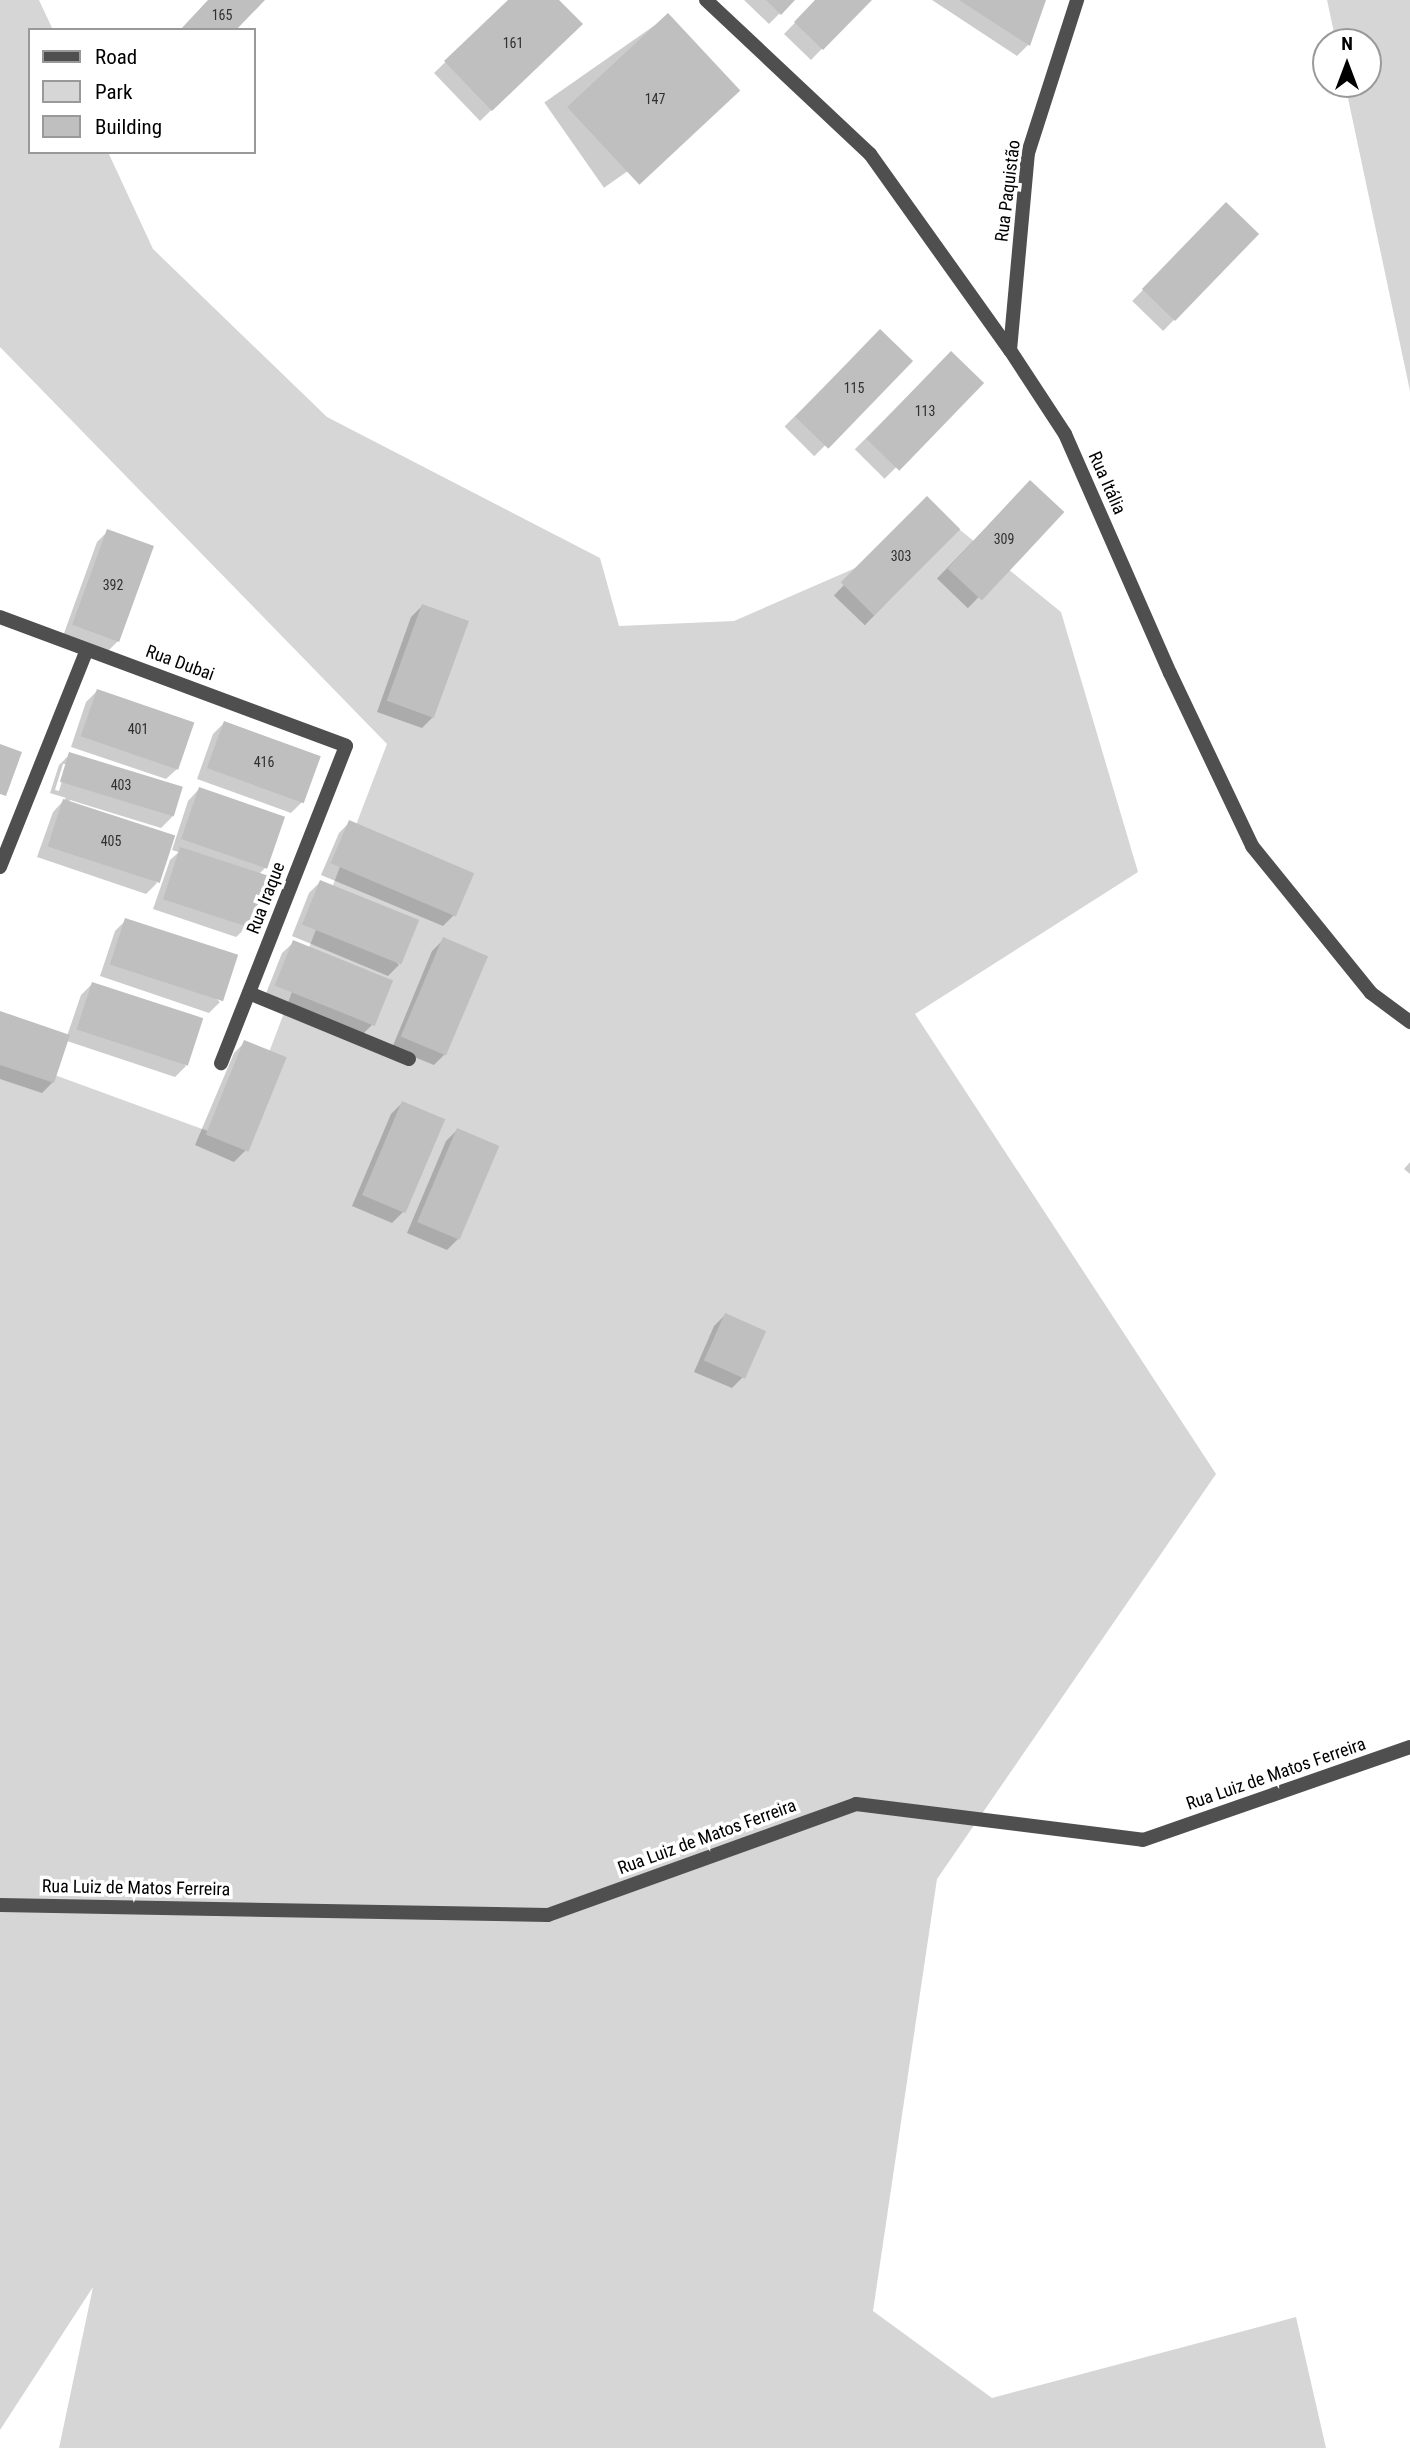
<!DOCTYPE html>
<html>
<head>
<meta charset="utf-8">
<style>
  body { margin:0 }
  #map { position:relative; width:1410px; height:2448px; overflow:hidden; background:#fff; font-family:"Roboto Condensed",sans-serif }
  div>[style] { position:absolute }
  .green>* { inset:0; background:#d6d6d6 }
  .shadow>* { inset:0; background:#0003; transform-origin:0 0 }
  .building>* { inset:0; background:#bfbfbf; transform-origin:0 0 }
  .service>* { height:14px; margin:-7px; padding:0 7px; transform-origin:7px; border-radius:7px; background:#4f4f4f }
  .minor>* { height:14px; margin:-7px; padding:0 7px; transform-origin:7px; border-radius:7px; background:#4f4f4f }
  span { translate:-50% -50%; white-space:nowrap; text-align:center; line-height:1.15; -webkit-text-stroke:7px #fff; paint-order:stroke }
  .number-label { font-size:14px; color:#303030 }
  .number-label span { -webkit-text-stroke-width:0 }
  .street-label { font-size:18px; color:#000 }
  .legend { position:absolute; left:28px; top:28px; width:228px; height:126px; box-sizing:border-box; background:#fff; border:2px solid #999; margin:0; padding:9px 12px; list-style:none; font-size:21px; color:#000 }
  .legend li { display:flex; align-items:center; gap:14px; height:35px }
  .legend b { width:35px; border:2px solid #999 }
  .north { position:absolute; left:1312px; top:28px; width:70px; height:70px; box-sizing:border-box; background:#fff; border:2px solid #999; border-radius:50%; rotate:0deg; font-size:19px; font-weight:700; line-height:28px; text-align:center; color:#000 }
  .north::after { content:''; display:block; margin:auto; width:24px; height:32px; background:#000; clip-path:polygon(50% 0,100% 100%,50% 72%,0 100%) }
</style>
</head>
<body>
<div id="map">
  <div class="green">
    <i style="clip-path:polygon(0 0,39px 0,53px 30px,30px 30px,30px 152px,108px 152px,153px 249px,327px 417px,600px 558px,619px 626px,734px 621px,954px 525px,1061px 612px,1138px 872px,915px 1014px,1216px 1474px,937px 1879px,873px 2311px,992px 2398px,1296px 2317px,1326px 2448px,59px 2448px,93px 2287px,0 2430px,0 1055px,235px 1141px,387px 744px,0 347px)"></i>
    <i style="clip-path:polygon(1327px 0,1410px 0,1410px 391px,1345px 84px,1368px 84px,1368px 42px,1336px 42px)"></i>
  </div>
  <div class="shadow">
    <i style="clip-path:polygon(510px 0,557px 0,580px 24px,480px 121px,434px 73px)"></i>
    <i style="clip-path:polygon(744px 0,793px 0,769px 24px)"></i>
    <i style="clip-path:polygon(817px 0,869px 0,811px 60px,784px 34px)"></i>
    <i style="clip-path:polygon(932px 0,1044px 0,1028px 45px,1017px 56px)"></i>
    <i style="left:668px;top:16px;width:104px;height:151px;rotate:55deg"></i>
    <i style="left:1226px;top:204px;width:43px;height:135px;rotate:44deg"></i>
    <i style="left:880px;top:331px;width:42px;height:135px;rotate:45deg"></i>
    <i style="left:951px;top:353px;width:42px;height:136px;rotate:45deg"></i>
    <i style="left:1030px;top:482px;width:43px;height:134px;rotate:44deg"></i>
    <i style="left:927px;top:499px;width:43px;height:134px;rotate:44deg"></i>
    <i style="clip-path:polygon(108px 531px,118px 641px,107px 652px,63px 636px,97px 542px)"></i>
    <i style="clip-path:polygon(422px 606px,433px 717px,422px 728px,377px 712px,411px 617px)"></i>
    <i style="clip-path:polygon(97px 691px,178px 768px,166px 779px,71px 747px,86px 702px)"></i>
    <i style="clip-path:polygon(224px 723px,302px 802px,291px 813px,197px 779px,213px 734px)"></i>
    <i style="clip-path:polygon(evenodd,70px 754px,180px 788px,172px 817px,161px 828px,70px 800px,69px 803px,157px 883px,146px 894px,37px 857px,53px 812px,66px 798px,50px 793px,59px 765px,70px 754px,63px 764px,67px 764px,59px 791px,55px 790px,63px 764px)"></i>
    <i style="clip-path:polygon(199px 789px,267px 866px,258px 875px,248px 926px,236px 937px,153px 909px,170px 860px,179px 852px,172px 850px,188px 801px)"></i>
    <i style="clip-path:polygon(350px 822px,454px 915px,443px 926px,321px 875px,339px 833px)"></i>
    <i style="clip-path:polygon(320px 882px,399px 965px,388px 976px,292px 936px,309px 893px)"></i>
    <i style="clip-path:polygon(126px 920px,220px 1002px,209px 1013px,100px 976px,115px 931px)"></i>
    <i style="clip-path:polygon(443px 940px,445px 1054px,434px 1065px,392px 1048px,432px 951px)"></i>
    <i style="clip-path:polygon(294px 942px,372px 1025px,361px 1036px,265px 996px,282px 953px)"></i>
    <i style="clip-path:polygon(92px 984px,186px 1066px,175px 1077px,67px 1041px,53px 1082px,42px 1093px,0 1079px,0 1013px,67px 1036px,81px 995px)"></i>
    <i style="clip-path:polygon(245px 1042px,245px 1151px,234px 1162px,195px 1145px,234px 1053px)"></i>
    <i style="clip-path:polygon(402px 1103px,403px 1212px,392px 1223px,352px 1206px,391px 1114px)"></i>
    <i style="clip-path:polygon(457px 1130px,458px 1239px,447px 1250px,407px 1233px,446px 1141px)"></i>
    <i style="clip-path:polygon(1410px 1162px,1410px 1174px,1404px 1169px)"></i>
    <i style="clip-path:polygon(725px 1315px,743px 1377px,732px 1388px,694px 1372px,714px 1326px)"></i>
  </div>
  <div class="building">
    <i style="clip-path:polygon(208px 0,265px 0,236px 30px,180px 30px)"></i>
    <i style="clip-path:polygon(508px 0,559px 0,583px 24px,492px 111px,444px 61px)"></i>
    <i style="clip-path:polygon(766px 0,795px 0,781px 15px)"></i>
    <i style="clip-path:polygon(815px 0,872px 0,823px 50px,794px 22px)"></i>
    <i style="clip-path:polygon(959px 0,1046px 0,1030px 46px)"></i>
    <i style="left:668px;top:13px;width:106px;height:138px;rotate:47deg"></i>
    <i style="left:1226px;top:202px;width:46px;height:121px;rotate:44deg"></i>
    <i style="left:880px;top:329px;width:46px;height:122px;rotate:44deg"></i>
    <i style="left:951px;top:351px;width:46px;height:122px;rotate:44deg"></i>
    <i style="left:1030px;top:480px;width:47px;height:121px;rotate:43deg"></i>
    <i style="left:927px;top:496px;width:47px;height:122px;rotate:45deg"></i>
    <i style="left:107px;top:529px;width:50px;height:102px;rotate:20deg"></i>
    <i style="left:422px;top:604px;width:50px;height:103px;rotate:20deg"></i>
    <i style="left:97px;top:689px;width:103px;height:50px;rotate:19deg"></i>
    <i style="left:224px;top:721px;width:103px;height:50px;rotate:20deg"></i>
    <i style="clip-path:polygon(0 744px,22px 752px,6px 796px,0 794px)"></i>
    <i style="left:69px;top:752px;width:119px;height:31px;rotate:17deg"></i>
    <i style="left:199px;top:787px;width:91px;height:55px;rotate:19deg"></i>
    <i style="left:63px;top:799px;width:118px;height:50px;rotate:18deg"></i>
    <i style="left:349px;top:820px;width:136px;height:47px;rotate:23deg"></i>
    <i style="left:180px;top:847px;width:92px;height:55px;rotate:18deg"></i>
    <i style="left:320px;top:880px;width:107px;height:48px;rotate:22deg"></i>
    <i style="left:125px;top:918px;width:119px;height:49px;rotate:18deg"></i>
    <i style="left:443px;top:937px;width:49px;height:108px;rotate:23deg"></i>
    <i style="left:293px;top:940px;width:108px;height:49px;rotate:22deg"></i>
    <i style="left:92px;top:982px;width:117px;height:50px;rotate:18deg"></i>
    <i style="clip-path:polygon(0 1011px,70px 1035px,54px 1083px,0 1065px)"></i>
    <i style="left:244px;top:1040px;width:46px;height:102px;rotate:22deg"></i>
    <i style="left:402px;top:1101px;width:47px;height:102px;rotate:23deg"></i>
    <i style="left:457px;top:1128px;width:46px;height:102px;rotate:23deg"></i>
    <i style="left:725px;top:1313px;width:45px;height:52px;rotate:24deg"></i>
  </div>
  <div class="service">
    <i style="left:0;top:1905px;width:548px;rotate:1.05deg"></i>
    <i style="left:548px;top:1915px;width:327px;rotate:-19.8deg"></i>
    <i style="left:856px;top:1804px;width:289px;rotate:7.1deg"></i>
    <i style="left:1143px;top:1840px;width:283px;rotate:-19.2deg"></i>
  </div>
  <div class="minor">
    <i style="left:706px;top:0;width:225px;rotate:43.2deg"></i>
    <i style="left:870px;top:154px;width:241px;rotate:54.5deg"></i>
    <i style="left:1010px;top:350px;width:100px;rotate:56.8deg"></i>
    <i style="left:1065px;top:434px;width:261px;rotate:66.3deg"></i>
    <i style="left:1170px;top:673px;width:191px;rotate:64.6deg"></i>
    <i style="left:1252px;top:846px;width:189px;rotate:51deg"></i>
    <i style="left:1371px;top:993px;width:49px;rotate:36.6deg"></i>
    <i style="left:1010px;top:350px;width:198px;rotate:-84.8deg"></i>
    <i style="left:1028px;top:153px;width:161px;rotate:-72.2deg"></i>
    <i style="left:0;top:617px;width:369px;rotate:20.4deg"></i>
    <i style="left:346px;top:746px;width:341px;rotate:111.5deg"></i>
    <i style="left:0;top:867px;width:234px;rotate:-68.2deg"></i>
    <i style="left:249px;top:993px;width:173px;rotate:22.4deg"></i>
  </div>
  <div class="number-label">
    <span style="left:222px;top:15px">165</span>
    <span style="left:513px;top:43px">161</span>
    <span style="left:655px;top:99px">147</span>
    <span style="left:854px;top:388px">115</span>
    <span style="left:925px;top:411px">113</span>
    <span style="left:1004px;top:539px">309</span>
    <span style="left:901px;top:556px">303</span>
    <span style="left:113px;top:585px">392</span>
    <span style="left:138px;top:729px">401</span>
    <span style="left:264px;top:762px">416</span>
    <span style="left:121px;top:785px">403</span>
    <span style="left:111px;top:841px">405</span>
  </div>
  <div class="street-label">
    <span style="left:1008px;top:191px;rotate:-83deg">Rua Paquistão</span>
    <span style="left:1107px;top:483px;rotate:66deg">Rua Itália</span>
    <span style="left:180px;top:663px;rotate:20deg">Rua Dubai</span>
    <span style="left:266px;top:898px;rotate:-69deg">Rua Iraque</span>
    <span style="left:1276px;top:1774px;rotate:-19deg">Rua Luiz de Matos Ferreira</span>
    <span style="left:707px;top:1837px;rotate:-20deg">Rua Luiz de Matos Ferreira</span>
    <span style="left:136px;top:1888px;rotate:1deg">Rua Luiz de Matos Ferreira</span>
  </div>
  <ul class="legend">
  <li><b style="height:9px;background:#4f4f4f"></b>Road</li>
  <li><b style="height:19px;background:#d6d6d6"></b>Park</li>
  <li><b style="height:19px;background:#bfbfbf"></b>Building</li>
  </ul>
  <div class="north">N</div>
</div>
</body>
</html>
